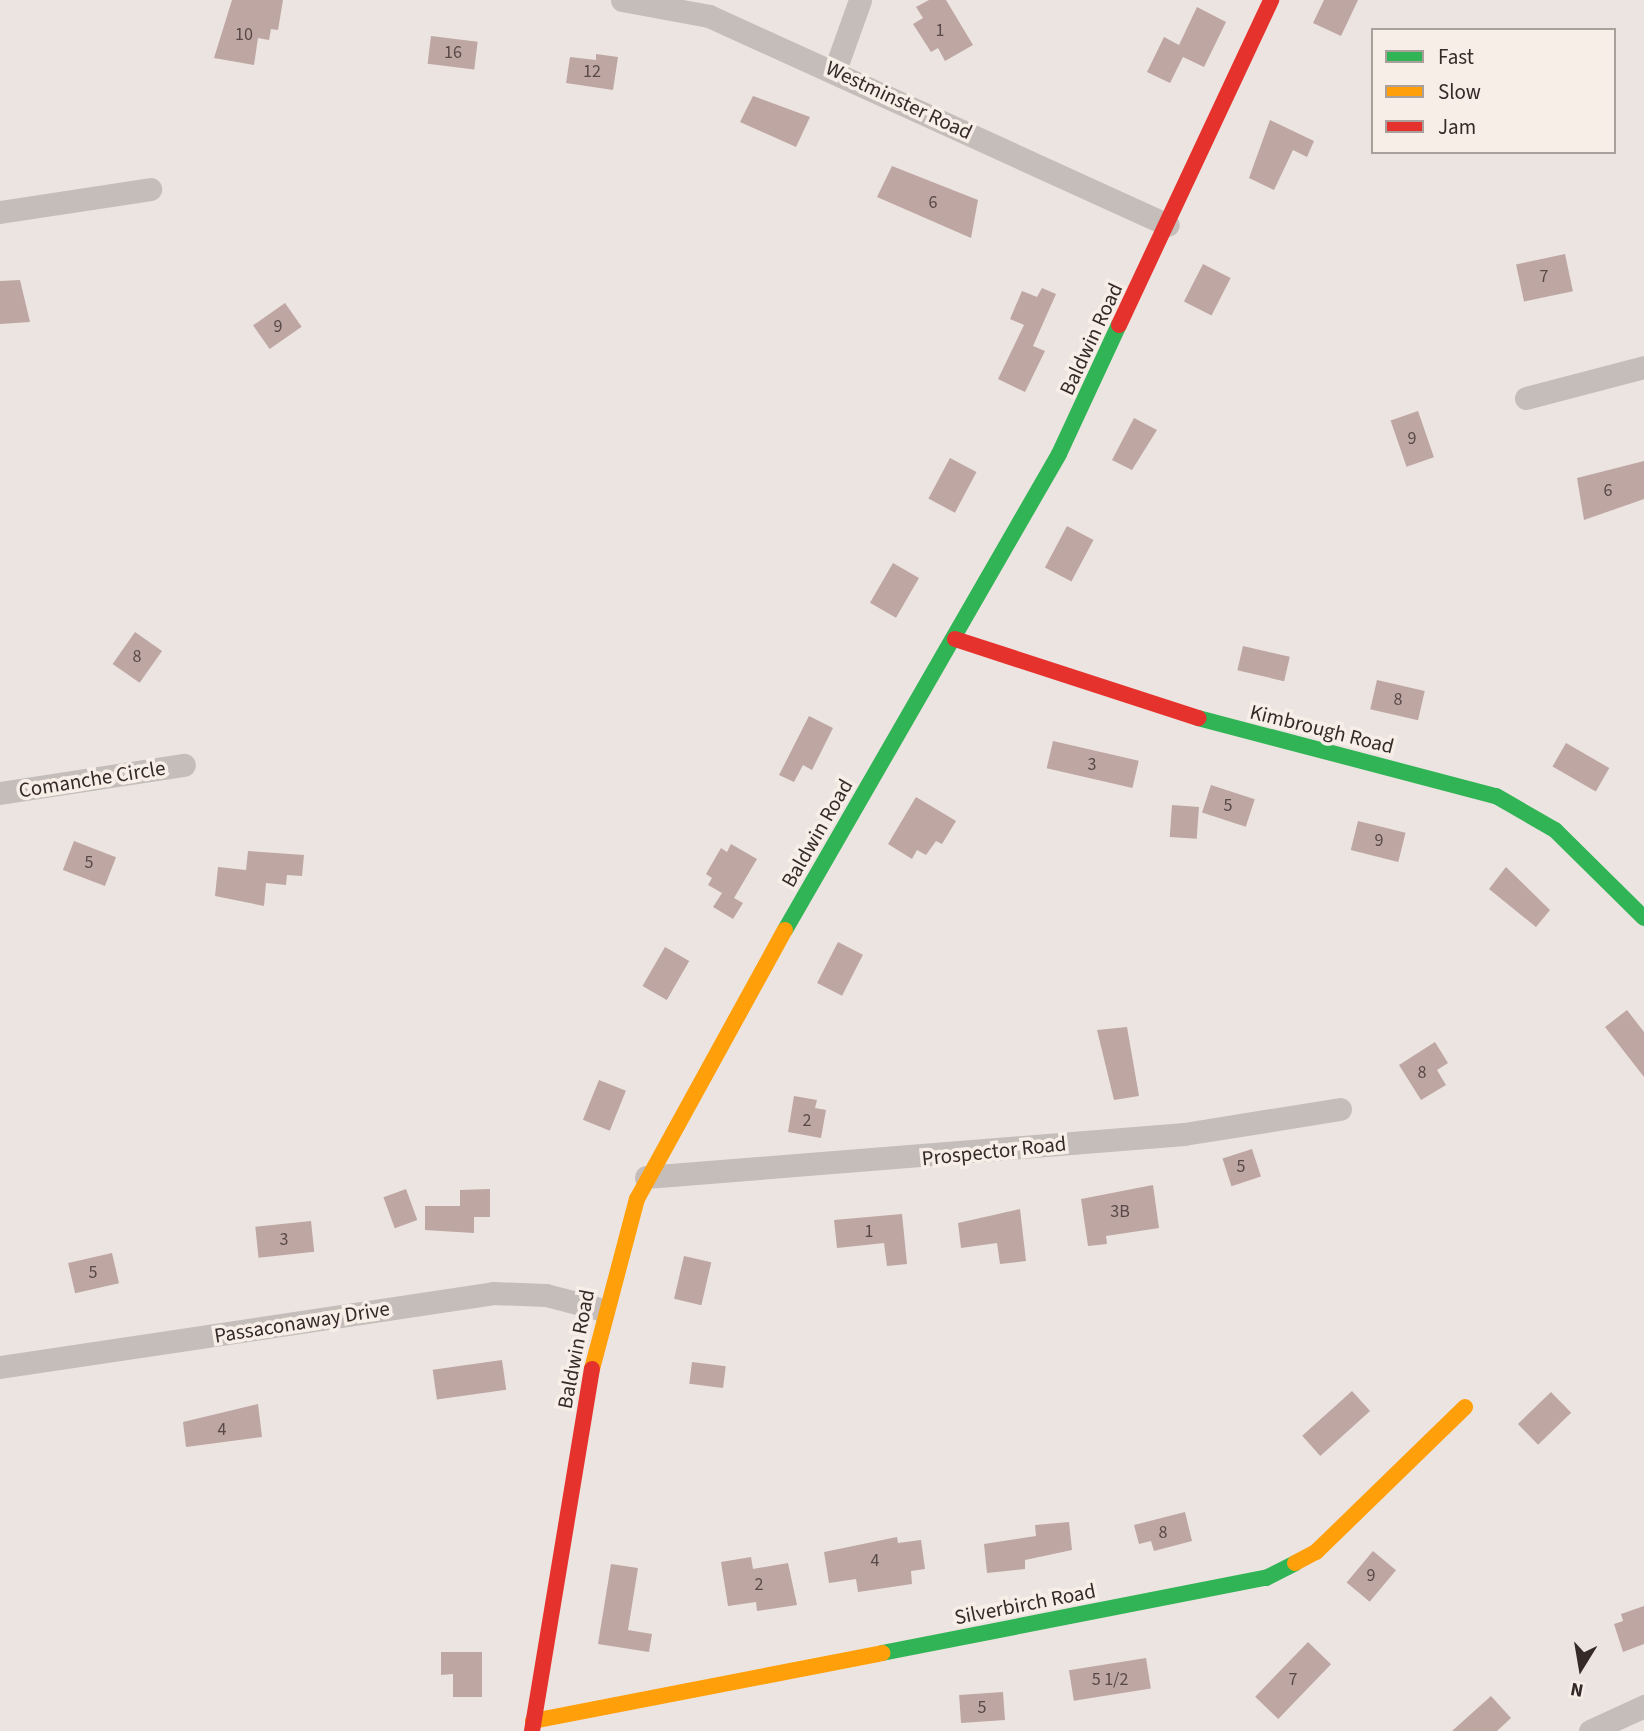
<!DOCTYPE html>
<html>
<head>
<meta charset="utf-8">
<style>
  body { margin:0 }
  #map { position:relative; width:1644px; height:1731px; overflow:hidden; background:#ece4e0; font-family:"Source Sans 3",sans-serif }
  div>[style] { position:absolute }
  .building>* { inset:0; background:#bea6a3; transform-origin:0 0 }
  .street>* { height:23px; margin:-11.5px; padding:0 11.5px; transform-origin:11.5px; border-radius:11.5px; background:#c4bdba }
  .fast>* { height:16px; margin:-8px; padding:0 8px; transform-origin:8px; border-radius:8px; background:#30b455 }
  .slow>* { height:16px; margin:-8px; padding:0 8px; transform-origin:8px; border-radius:8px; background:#ff9f0a }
  .jam>* { height:16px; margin:-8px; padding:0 8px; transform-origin:8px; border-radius:8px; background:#e5322d }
  span { translate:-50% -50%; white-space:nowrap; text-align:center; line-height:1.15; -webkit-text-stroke:7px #f8eee8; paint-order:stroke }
  .number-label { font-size:18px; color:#574947 }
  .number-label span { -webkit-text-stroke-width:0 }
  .street-label { font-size:21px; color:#352a28 }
  .legend { position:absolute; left:1371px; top:28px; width:245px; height:126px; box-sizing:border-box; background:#f8eee8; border:2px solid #aaa09b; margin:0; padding:9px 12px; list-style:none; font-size:21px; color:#352a28 }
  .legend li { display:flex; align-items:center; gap:14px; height:35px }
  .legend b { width:35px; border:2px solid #aaa09b }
  .north { position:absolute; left:1546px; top:1633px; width:70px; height:70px; -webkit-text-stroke:5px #f8eee8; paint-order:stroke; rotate:191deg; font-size:19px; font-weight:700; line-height:28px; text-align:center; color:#352a28 }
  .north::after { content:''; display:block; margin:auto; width:24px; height:32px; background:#352a28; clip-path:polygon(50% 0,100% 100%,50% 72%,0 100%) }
</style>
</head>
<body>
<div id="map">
  <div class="building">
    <i style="clip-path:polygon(232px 0,283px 0,278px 30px,271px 29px,269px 40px,258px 38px,254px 65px,214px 58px)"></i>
    <i style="clip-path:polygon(929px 0,946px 0,973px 45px,945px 61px,938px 48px,931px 52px,913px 24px,923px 18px,916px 7px)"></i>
    <i style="clip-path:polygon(1324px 0,1358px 0,1341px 36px,1313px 23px)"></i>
    <i style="clip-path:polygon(1197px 7px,1226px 22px,1204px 67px,1183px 57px,1170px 83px,1147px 72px,1164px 37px,1179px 45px)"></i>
    <i style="left:431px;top:36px;width:47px;height:28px;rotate:7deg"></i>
    <i style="clip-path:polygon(596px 54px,618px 57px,613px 90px,566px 83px,570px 57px,596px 60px)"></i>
    <i style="clip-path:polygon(753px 96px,810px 117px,796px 147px,740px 122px)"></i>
    <i style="clip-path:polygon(1270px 120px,1314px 141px,1307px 157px,1293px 150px,1274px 190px,1249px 178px)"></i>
    <i style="clip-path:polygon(892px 166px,978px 200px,971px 238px,877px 197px)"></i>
    <i style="left:1565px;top:254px;width:38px;height:50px;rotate:78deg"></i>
    <i style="left:1203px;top:264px;width:31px;height:42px;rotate:27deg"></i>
    <i style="clip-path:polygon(20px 280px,30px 322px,0 324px,0 281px)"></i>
    <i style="clip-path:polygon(1042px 288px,1056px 294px,1033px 346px,1045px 351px,1025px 392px,998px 379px,1024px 325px,1010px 319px,1022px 291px,1037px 297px)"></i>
    <i style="left:285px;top:303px;width:29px;height:39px;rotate:55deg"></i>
    <i style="left:1418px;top:411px;width:49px;height:29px;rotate:71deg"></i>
    <i style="clip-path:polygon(1134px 418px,1157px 430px,1132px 470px,1112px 460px)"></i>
    <i style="left:950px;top:458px;width:30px;height:46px;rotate:28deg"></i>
    <i style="clip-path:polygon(1644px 461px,1644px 499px,1584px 520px,1577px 478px)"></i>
    <i style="left:1067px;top:526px;width:30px;height:47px;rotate:28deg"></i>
    <i style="left:893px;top:563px;width:30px;height:46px;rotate:30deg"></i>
    <i style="left:135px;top:632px;width:33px;height:39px;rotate:35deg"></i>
    <i style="left:1243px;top:646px;width:48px;height:25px;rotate:13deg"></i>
    <i style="left:1377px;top:680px;width:49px;height:30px;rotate:13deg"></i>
    <i style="clip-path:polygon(809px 716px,833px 728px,812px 770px,803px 765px,794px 782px,779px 775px)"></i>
    <i style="left:1053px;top:741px;width:88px;height:28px;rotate:13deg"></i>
    <i style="left:1566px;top:743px;width:50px;height:27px;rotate:30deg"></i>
    <i style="left:1211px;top:785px;width:46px;height:29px;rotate:18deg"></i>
    <i style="clip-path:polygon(916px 797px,956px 821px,942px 844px,936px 841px,926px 855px,917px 850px,912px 859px,888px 844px)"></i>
    <i style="left:1172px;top:805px;width:27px;height:32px;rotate:4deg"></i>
    <i style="left:1358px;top:821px;width:49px;height:30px;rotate:14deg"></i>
    <i style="left:74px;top:841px;width:45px;height:31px;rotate:21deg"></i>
    <i style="clip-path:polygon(731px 844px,757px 859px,734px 898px,743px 903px,733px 919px,713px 907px,722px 893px,708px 885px,712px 878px,706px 874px,721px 848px,727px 852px)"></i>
    <i style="clip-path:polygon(248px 851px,304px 855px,302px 876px,287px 875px,286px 885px,266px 883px,264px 906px,215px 896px,218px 867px,246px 870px)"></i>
    <i style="clip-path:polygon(1506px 867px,1550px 910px,1536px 927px,1489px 889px)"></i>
    <i style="left:838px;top:942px;width:28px;height:46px;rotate:27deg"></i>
    <i style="left:665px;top:947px;width:28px;height:45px;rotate:30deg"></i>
    <i style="clip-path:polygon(1627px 1010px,1644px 1032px,1644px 1077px,1605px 1027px)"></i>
    <i style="clip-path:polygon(1127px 1027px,1139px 1096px,1114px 1100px,1097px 1030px)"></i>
    <i style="clip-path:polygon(1435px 1042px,1448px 1063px,1437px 1070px,1446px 1085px,1421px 1100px,1399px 1065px)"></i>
    <i style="left:599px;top:1080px;width:29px;height:43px;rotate:22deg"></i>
    <i style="clip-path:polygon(794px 1096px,817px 1100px,815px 1108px,826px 1110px,821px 1138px,788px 1132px)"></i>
    <i style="left:1252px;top:1149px;width:29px;height:31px;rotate:72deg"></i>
    <i style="clip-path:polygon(1153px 1185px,1159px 1228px,1106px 1236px,1107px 1244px,1088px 1246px,1081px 1199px)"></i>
    <i style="left:406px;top:1189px;width:33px;height:24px;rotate:70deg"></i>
    <i style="clip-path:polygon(490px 1189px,490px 1217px,474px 1217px,474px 1233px,425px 1230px,425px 1206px,460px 1206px,460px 1190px)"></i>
    <i style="clip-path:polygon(1020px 1209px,1026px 1261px,1000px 1264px,997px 1243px,961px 1248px,958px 1223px)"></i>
    <i style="clip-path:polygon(902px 1214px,907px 1264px,887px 1266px,884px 1243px,837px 1248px,834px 1220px)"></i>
    <i style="left:311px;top:1221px;width:31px;height:56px;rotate:84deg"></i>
    <i style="left:112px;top:1253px;width:31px;height:45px;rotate:77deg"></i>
    <i style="left:684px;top:1256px;width:28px;height:44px;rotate:13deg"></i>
    <i style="left:502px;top:1360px;width:30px;height:70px;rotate:82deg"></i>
    <i style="left:692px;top:1362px;width:34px;height:22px;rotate:7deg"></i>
    <i style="left:1352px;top:1391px;width:27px;height:67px;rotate:48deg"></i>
    <i style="left:1551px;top:1392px;width:29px;height:46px;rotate:46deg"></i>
    <i style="clip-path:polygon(258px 1404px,262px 1437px,186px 1447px,183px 1422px)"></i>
    <i style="clip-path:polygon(1185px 1512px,1192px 1541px,1154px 1551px,1151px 1541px,1139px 1544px,1134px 1525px)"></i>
    <i style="clip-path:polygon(1069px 1522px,1072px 1550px,1025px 1560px,1025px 1569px,987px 1573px,984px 1544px,1036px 1536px,1035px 1525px)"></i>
    <i style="clip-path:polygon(897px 1537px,898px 1543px,921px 1540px,925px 1569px,911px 1571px,912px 1584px,858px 1592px,856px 1579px,829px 1583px,824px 1552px)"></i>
    <i style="left:1373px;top:1551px;width:30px;height:41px;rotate:40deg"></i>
    <i style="clip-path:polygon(751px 1557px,753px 1569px,788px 1563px,797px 1605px,757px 1611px,756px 1602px,728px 1606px,721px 1562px)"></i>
    <i style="clip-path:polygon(611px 1564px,638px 1568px,628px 1630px,652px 1634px,649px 1652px,598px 1644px)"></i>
    <i style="clip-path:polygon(1644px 1606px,1644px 1644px,1623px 1652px,1614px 1624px,1623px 1621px,1621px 1614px)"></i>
    <i style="left:1308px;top:1642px;width:32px;height:76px;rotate:44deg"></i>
    <i style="clip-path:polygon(441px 1652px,482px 1652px,482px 1697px,453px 1697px,453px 1674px,441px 1675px)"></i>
    <i style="left:1146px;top:1658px;width:31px;height:78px;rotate:81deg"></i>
    <i style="left:1003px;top:1692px;width:28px;height:44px;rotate:86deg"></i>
    <i style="clip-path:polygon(1491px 1696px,1511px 1718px,1497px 1731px,1452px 1731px)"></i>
  </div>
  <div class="street">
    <i style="left:622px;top:0;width:88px;rotate:10.4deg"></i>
    <i style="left:709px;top:16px;width:504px;rotate:24.48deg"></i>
    <i style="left:835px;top:70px;width:74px;rotate:-70.3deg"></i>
    <i style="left:0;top:212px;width:152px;rotate:-8.7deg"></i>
    <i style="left:1526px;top:398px;width:122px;rotate:-14.7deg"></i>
    <i style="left:0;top:793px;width:186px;rotate:-8.7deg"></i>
    <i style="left:646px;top:1177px;width:540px;rotate:-4.57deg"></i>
    <i style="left:1184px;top:1134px;width:158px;rotate:-9.1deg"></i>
    <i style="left:0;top:1367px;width:499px;rotate:-8.5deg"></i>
    <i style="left:493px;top:1293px;width:53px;rotate:2.2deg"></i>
    <i style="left:546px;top:1295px;width:59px;rotate:14.7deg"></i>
    <i style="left:1590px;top:1731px;width:60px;rotate:-24.8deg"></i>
  </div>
  <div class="fast">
    <i style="left:1198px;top:718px;width:308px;rotate:14.7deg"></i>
    <i style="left:1496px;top:796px;width:68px;rotate:30deg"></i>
    <i style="left:1555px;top:830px;width:125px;rotate:44.7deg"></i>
    <i style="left:785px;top:930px;width:549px;rotate:-60.07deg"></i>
    <i style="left:1059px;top:454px;width:142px;rotate:-65.1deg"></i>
    <i style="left:882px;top:1653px;width:391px;rotate:-11.1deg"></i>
    <i style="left:1266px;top:1578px;width:33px;rotate:-27deg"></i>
  </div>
  <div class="slow">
    <i style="left:592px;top:1369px;width:176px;rotate:-75.2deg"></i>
    <i style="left:637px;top:1199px;width:307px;rotate:-61.2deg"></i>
    <i style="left:1295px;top:1563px;width:24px;rotate:-28deg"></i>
    <i style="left:1316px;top:1552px;width:208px;rotate:-44.2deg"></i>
    <i style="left:533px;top:1721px;width:356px;rotate:-11deg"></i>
  </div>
  <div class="jam">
    <i style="left:1119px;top:325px;width:359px;rotate:-64.9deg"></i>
    <i style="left:955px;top:639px;width:256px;rotate:18deg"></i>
    <i style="left:532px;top:1731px;width:367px;rotate:-80.6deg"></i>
  </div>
  <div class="number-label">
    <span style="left:940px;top:31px">1</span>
    <span style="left:244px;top:35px">10</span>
    <span style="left:453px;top:53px">16</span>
    <span style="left:592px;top:72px">12</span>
    <span style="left:933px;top:203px">6</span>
    <span style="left:1544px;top:277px">7</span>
    <span style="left:278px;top:327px">9</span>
    <span style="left:1412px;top:439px">9</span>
    <span style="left:1608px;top:491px">6</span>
    <span style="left:137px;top:657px">8</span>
    <span style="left:1398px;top:700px">8</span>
    <span style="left:1092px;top:765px">3</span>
    <span style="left:1228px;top:806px">5</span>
    <span style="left:1379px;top:841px">9</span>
    <span style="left:89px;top:863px">5</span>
    <span style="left:1422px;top:1073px">8</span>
    <span style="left:807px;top:1121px">2</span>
    <span style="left:1241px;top:1167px">5</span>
    <span style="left:1120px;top:1212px">3B</span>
    <span style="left:869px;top:1232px">1</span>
    <span style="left:284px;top:1240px">3</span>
    <span style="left:93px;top:1273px">5</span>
    <span style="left:222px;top:1430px">4</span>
    <span style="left:1163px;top:1533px">8</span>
    <span style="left:875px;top:1561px">4</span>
    <span style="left:1371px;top:1576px">9</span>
    <span style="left:759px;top:1585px">2</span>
    <span style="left:1110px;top:1680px">5 1/2</span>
    <span style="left:1293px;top:1680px">7</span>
    <span style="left:982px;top:1708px">5</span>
  </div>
  <div class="street-label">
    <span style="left:899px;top:100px;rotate:25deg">Westminster Road</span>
    <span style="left:1091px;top:339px;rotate:-65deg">Baldwin Road</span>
    <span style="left:1322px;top:729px;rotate:14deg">Kimbrough Road</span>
    <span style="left:92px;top:779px;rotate:-9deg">Comanche Circle</span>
    <span style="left:817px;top:833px;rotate:-60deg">Baldwin Road</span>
    <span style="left:994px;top:1151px;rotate:-6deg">Prospector Road</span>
    <span style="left:302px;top:1322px;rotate:-9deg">Passaconaway Drive</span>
    <span style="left:576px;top:1349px;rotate:-79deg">Baldwin Road</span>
    <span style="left:1025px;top:1604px;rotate:-11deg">Silverbirch Road</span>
  </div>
  <ul class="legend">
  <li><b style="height:9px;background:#30b455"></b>Fast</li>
  <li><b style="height:9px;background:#ff9f0a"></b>Slow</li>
  <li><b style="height:9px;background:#e5322d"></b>Jam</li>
  </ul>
  <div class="north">N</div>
</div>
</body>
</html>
